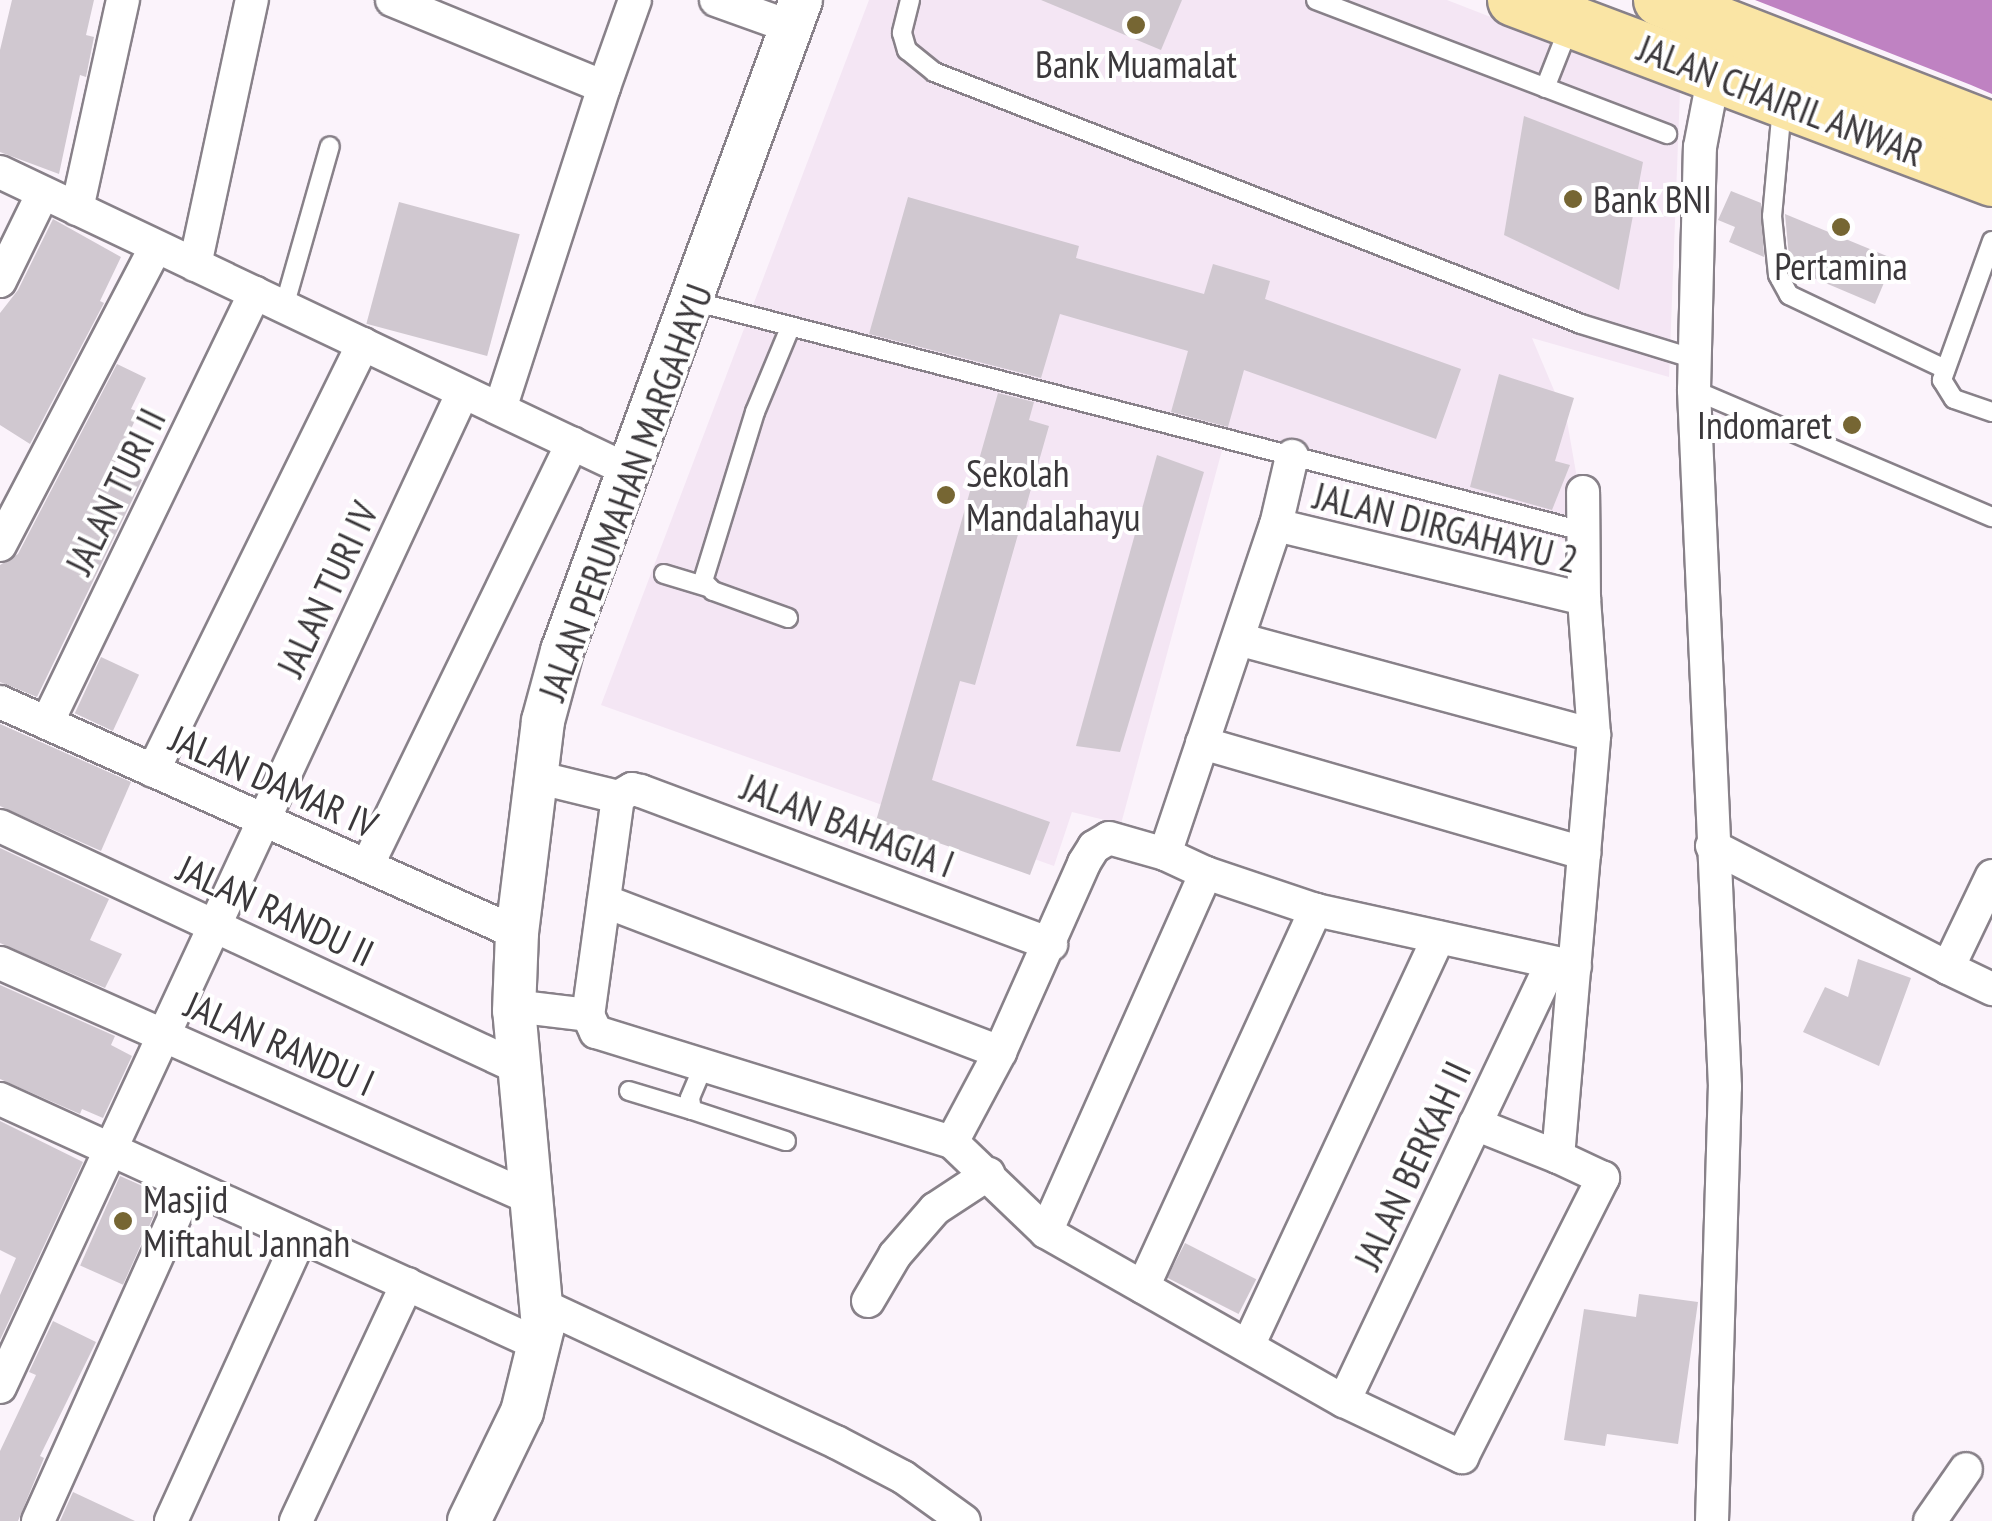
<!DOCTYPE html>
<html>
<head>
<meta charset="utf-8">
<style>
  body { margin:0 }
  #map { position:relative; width:1992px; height:1521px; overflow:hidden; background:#fbf3fb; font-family:"PT Sans Narrow",sans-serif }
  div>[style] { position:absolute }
  .built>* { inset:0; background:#f4e6f4 }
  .water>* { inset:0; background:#bf82c2 }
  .building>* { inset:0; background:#d0c8d0; transform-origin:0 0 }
  .roads { filter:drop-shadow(2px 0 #888189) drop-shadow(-2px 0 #888189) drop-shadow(0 2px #888189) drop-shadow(0 -2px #888189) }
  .service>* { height:18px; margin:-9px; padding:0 9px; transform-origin:9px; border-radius:9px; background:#fff }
  .minor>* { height:32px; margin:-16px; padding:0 16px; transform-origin:16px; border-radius:16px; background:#fff }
  .tertiary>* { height:42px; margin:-21px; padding:0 21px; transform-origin:21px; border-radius:21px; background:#fff }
  .primary>* { height:52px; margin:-26px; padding:0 26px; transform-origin:26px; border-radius:26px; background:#fae5a5 }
  .dots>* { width:28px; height:28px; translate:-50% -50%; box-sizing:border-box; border:5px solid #fff; border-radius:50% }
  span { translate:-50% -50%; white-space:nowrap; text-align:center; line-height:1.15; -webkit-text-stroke:8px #fff; paint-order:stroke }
  .poi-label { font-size:38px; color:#3b383b }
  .left { translate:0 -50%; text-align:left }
  .right { translate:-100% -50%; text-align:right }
  .street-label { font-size:38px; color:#3b383b }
</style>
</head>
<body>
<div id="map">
  <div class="built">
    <i style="clip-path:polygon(869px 0,1447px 0,1680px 91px,1669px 377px,1532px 338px,1567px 421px,1589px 547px,1224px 443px,1121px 824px,1072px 812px,1054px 866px,601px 705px)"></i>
  </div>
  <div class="water">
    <i style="clip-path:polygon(1755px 0,1992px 0,1992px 94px,1971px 85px)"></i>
  </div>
  <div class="building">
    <i style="clip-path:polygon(12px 0,94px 0,86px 35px,94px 37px,86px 77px,80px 75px,59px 174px,0 152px,0 50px)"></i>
    <i style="clip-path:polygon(1041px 0,1182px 0,1161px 50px)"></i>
    <i style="clip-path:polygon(1524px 116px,1643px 162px,1619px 290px,1504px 235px)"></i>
    <i style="clip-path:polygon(1731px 191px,1761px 203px,1764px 257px,1729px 242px,1735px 227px,1718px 220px)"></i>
    <i style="clip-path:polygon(908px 197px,1079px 246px,1076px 258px,1204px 294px,1213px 264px,1270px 281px,1265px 299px,1461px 369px,1436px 439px,1244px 370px,1228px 427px,1171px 412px,1188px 351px,1060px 314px,1041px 378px,869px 334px)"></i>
    <i style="left:399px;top:202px;width:125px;height:126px;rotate:15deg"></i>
    <i style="clip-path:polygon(1785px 214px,1894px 259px,1875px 304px,1790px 268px)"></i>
    <i style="clip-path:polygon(53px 219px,121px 257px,100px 301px,104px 303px,30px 444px,0 425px,0 313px,18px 290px)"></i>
    <i style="clip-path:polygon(117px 364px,146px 378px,131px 409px,139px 412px,113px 467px,142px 480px,37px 697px,0 682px,0 565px,18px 554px)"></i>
    <i style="clip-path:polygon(1499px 374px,1574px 398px,1555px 461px,1570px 465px,1552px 510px,1470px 487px)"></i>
    <i style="clip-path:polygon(998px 393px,1034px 402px,1029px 420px,1049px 426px,975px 685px,960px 681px,932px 780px,1050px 822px,1030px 875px,876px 821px)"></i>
    <i style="clip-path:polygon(1157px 455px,1204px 472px,1120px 752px,1076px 746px)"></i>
    <i style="left:101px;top:657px;width:42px;height:62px;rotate:25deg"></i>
    <i style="clip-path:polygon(0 724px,131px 782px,101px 851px,0 806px)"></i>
    <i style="clip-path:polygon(0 848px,109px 899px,90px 940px,122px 954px,105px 988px,0 943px)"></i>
    <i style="clip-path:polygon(1858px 959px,1911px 978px,1879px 1066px,1803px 1032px,1825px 987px,1848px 997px)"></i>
    <i style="clip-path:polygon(0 985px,115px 1036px,111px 1045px,132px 1056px,103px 1118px,82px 1109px,80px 1114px,0 1079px)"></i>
    <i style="clip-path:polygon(0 1121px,83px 1162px,0 1340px,0 1295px,16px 1258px,0 1250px)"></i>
    <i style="left:120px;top:1176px;width:47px;height:98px;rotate:24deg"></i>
    <i style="left:1185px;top:1243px;width:80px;height:39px;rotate:27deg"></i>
    <i style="clip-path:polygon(1639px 1294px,1698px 1302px,1678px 1444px,1607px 1434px,1605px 1446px,1564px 1440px,1584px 1309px,1636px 1317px)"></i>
    <i style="clip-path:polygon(53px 1321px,96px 1342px,40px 1456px,44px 1458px,18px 1521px,0 1521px,0 1451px,36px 1375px,29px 1372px)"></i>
    <i style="clip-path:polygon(73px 1492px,135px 1521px,60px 1521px)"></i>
  </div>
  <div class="roads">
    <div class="service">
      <i style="left:910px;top:0;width:34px;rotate:104deg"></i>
      <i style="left:902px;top:33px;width:18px;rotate:74deg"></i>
      <i style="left:907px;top:50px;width:35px;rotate:39deg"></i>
      <i style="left:934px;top:72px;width:694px;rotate:21.28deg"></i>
      <i style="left:1581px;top:324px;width:119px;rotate:17.1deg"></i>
      <i style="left:1316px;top:0;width:376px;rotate:20.9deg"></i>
      <i style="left:1545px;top:88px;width:66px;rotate:-68.5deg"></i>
      <i style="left:1782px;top:107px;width:109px;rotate:95.2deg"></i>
      <i style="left:1772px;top:216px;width:59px;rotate:84.2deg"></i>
      <i style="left:1778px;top:275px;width:23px;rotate:61deg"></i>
      <i style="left:1789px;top:295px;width:173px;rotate:25.4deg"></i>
      <i style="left:1992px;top:241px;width:148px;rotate:109.8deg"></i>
      <i style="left:1942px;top:380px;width:22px;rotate:58deg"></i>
      <i style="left:1954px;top:399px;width:40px;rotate:18.9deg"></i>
      <i style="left:693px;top:301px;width:922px;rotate:14.5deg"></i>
      <i style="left:284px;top:307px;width:167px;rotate:-74.1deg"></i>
      <i style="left:1694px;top:390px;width:324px;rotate:23.1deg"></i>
      <i style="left:664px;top:574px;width:45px;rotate:16.8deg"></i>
      <i style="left:788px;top:618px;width:80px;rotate:-160.2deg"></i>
      <i style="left:713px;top:591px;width:14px;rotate:-135deg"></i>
      <i style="left:703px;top:581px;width:177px;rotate:-72.9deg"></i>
      <i style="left:755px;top:412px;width:91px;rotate:-67.4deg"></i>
      <i style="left:703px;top:1067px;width:34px;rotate:113deg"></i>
      <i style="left:690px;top:1098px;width:12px;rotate:81deg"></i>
      <i style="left:692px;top:1110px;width:99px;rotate:18.3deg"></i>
      <i style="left:629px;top:1091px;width:66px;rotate:16.8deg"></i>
    </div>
    <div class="minor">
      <i style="left:392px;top:0;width:229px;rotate:22.3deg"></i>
      <i style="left:604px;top:87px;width:338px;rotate:107.9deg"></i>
      <i style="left:716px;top:0;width:80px;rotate:19.8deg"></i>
      <i style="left:604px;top:87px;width:92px;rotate:-70.4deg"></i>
      <i style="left:0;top:172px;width:697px;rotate:25.39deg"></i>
      <i style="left:77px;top:209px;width:214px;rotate:-77.6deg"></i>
      <i style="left:195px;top:265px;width:271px;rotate:-77.9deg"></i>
      <i style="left:0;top:281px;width:98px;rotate:-64deg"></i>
      <i style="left:1276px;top:525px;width:317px;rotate:13.5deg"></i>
      <i style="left:0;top:545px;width:336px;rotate:-62.4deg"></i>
      <i style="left:1238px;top:639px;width:369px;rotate:15.1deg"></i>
      <i style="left:0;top:702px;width:566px;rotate:24.08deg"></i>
      <i style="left:47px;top:723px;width:478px;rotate:-64.2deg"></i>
      <i style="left:1202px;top:743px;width:398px;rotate:16.1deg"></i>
      <i style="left:153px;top:771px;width:476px;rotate:-63.8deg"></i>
      <i style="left:536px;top:777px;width:84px;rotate:13.7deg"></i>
      <i style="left:618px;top:797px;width:220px;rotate:97.8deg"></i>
      <i style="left:588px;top:1015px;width:19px;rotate:65deg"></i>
      <i style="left:596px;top:1032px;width:373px;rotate:17.2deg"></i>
      <i style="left:952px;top:1142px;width:130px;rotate:43.8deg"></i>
      <i style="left:1046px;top:1232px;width:343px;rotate:29.6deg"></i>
      <i style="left:1344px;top:1401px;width:131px;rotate:25.4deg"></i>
      <i style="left:1462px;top:1457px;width:313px;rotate:-63.2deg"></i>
      <i style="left:1603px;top:1178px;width:50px;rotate:-155deg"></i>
      <i style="left:618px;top:797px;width:16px;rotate:-30deg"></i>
      <i style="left:632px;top:789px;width:9px;rotate:13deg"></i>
      <i style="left:641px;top:791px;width:438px;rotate:20.5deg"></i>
      <i style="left:0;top:826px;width:570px;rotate:24.99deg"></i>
      <i style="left:1712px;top:846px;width:266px;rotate:27.3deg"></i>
      <i style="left:1165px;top:854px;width:347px;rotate:-71.4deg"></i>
      <i style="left:1276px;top:525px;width:71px;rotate:-76.9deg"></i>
      <i style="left:367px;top:866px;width:470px;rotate:-64.1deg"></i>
      <i style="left:1992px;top:876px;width:102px;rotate:115.6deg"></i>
      <i style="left:1948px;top:968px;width:49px;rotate:25.5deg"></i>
      <i style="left:604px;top:901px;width:424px;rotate:20.9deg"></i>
      <i style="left:0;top:963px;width:578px;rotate:23.9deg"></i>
      <i style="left:514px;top:1006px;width:75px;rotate:6.9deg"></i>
      <i style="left:0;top:1099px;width:593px;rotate:24.49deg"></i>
      <i style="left:1475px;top:1124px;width:89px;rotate:21.7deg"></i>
      <i style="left:1558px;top:1157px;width:424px;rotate:-85.1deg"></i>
      <i style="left:1594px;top:735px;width:136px;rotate:-94.2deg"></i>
      <i style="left:1584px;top:599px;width:107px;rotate:-90.5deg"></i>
      <i style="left:952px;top:1142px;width:102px;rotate:-61.9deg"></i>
      <i style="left:1000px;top:1052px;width:207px;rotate:-66deg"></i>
      <i style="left:1084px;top:863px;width:19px;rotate:-58deg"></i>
      <i style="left:1094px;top:847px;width:17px;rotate:-31deg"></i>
      <i style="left:1109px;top:838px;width:58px;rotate:15.9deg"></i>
      <i style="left:1165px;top:854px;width:45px;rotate:24.9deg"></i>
      <i style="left:1206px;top:873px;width:116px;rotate:18.6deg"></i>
      <i style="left:1316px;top:910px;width:265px;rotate:12.4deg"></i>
      <i style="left:1046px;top:1232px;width:393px;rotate:-66deg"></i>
      <i style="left:1143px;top:1287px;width:415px;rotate:-65.4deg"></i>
      <i style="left:868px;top:1301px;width:53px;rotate:-59.6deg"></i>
      <i style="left:895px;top:1255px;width:61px;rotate:-49deg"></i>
      <i style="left:935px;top:1209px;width:64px;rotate:-33.4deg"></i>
      <i style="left:544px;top:1306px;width:322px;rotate:25deg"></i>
      <i style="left:836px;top:1442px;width:76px;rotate:27.6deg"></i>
      <i style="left:903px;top:1477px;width:75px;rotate:35.8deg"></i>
      <i style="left:1248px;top:1346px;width:451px;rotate:-65deg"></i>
      <i style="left:0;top:1387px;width:1097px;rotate:-65.05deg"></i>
      <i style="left:1344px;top:1401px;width:485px;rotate:-64.6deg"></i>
      <i style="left:38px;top:1521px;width:368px;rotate:-65.8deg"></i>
      <i style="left:171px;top:1521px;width:313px;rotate:-65.5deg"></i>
      <i style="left:296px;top:1521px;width:262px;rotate:-64.9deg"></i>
      <i style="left:1712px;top:1521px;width:434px;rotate:-88.3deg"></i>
      <i style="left:1725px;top:1087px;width:698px;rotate:-92.55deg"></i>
      <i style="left:1694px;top:390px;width:243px;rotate:-88.6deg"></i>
      <i style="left:1700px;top:147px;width:90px;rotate:-79.1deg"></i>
      <i style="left:1930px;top:1521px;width:63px;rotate:-55.3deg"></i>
    </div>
    <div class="tertiary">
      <i style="left:469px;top:1521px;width:121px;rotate:-64.1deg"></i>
      <i style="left:522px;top:1412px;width:88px;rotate:-76.1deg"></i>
      <i style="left:543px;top:1327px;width:317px;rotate:-95.2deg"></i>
      <i style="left:514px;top:1011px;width:78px;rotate:-87.8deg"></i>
      <i style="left:517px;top:933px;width:214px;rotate:-83deg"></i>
      <i style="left:543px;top:721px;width:73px;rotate:-74.8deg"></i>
      <i style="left:562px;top:651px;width:693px;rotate:-69.84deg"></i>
    </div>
    <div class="primary">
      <i style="left:1514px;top:0;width:511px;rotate:20.63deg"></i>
      <i style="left:1660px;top:0;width:356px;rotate:21.2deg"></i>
    </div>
  </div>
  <div class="dots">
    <i style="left:1136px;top:25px;background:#766633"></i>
    <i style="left:1573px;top:199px;background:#766633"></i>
    <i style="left:1841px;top:227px;background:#766633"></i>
    <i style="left:1852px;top:425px;background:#766633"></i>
    <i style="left:946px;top:495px;background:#766633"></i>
    <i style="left:123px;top:1221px;background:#766633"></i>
  </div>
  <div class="poi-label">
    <span style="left:1136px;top:64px">Bank Muamalat</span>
    <span class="left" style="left:1593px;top:199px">Bank BNI</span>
    <span style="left:1841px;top:266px">Pertamina</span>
    <span class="right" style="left:1832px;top:425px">Indomaret</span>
    <span class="left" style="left:966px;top:495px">Sekolah<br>Mandalahayu</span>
    <span class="left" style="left:143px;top:1221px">Masjid<br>Miftahul Jannah</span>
  </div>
  <div class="street-label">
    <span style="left:1781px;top:100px;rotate:21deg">JALAN CHAIRIL ANWAR</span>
    <span style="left:115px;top:491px;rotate:-64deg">JALAN TURI II</span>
    <span style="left:625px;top:492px;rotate:-70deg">JALAN PERUMAHAN MARGAHAYU</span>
    <span style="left:1446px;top:527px;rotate:14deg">JALAN DIRGAHAYU 2</span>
    <span style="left:327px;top:589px;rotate:-65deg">JALAN TURI IV</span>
    <span style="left:274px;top:781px;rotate:24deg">JALAN DAMAR IV</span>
    <span style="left:848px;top:825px;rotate:21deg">JALAN BAHAGIA I</span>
    <span style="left:276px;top:910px;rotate:25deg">JALAN RANDU II</span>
    <span style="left:280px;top:1043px;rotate:24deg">JALAN RANDU I</span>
    <span style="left:1412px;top:1165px;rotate:-65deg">JALAN BERKAH II</span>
  </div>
</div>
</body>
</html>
